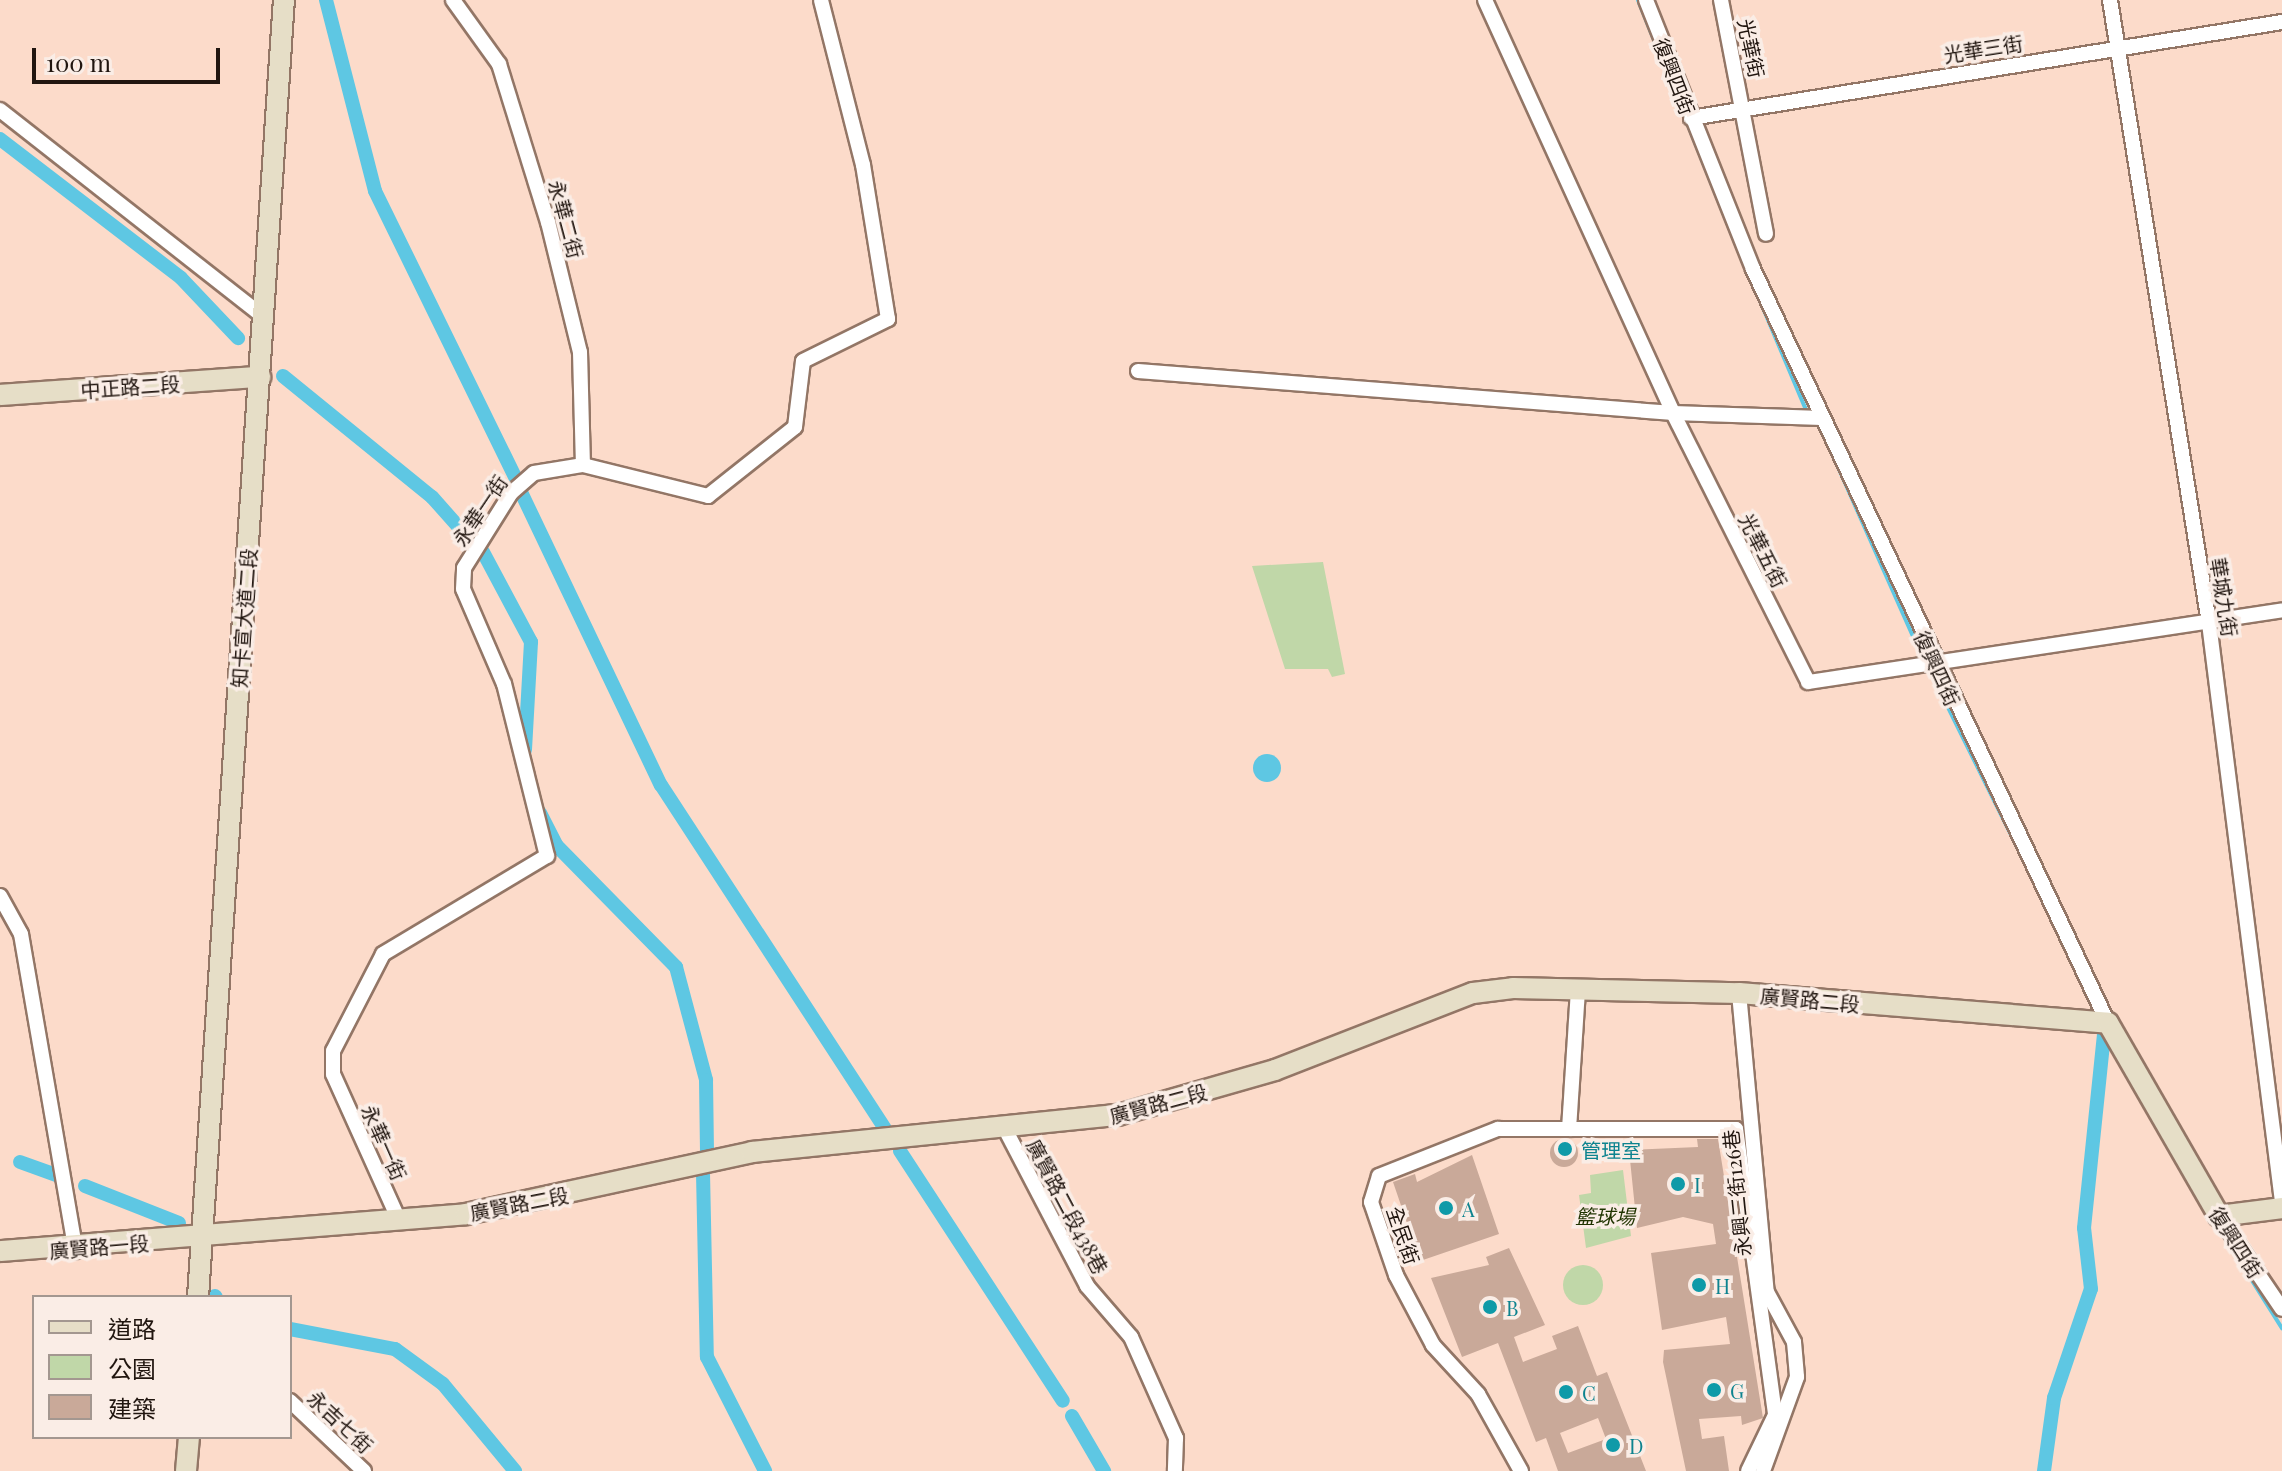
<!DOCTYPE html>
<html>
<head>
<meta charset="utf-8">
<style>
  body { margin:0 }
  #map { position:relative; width:2282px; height:1471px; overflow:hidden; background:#fcdbca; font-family:"Playfair Display","Noto Sans TC",serif }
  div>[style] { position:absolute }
  .green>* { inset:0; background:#c0d7a8 }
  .round { border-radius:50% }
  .water>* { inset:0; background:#5ec7e3 }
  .stream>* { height:4px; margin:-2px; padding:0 2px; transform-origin:2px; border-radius:2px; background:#5ec7e3 }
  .canal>* { height:14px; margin:-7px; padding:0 7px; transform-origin:7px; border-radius:7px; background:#5ec7e3 }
  .building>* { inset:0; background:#c9a999 }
  .roads { filter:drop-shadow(2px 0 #937666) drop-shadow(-2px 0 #937666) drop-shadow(0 2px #937666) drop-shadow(0 -2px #937666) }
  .street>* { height:14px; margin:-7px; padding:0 7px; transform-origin:7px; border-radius:7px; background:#fff }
  .secondary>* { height:20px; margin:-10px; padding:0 10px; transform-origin:10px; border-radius:10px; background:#e6dec7 }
  .dots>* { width:22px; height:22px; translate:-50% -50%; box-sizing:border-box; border:4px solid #faede6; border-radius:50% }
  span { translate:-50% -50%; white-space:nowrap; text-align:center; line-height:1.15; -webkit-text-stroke:7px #faede6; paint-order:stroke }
  .street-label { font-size:20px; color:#211610 }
  .culture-label { font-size:20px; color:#0d838f }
  .left { translate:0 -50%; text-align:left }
  .park-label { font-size:20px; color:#1f3300; font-style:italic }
  .legend { position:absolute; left:32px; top:1295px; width:260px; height:144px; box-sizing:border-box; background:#faede6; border:2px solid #a39790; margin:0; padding:10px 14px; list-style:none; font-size:24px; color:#211610 }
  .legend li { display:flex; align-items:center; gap:16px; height:40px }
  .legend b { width:40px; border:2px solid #a39790 }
  .scale { position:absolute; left:32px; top:48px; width:188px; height:36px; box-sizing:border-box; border:4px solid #211610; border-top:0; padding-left:10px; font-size:24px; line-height:28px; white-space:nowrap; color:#211610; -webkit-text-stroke:6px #faede6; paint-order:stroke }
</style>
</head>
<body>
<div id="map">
  <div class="green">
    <i style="clip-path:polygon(1323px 562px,1345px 674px,1332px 677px,1328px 669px,1285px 669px,1252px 566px)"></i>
    <i style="clip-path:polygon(1623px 1170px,1631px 1236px,1586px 1248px,1579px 1195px,1591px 1193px,1590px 1175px)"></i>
    <i class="round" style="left:1563px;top:1265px;width:40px;height:40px"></i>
  </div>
  <div class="water">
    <i class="round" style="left:1253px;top:754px;width:28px;height:28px"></i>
  </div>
  <div class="stream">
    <i style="left:1638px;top:0;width:271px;rotate:68.2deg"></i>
    <i style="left:1752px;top:282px;width:141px;rotate:67.1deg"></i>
    <i style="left:1826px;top:440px;width:237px;rotate:66.1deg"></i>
    <i style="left:1933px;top:677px;width:192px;rotate:63.7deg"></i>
    <i style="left:2162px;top:1137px;width:226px;rotate:57.9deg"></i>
  </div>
  <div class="canal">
    <i style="left:326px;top:0;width:197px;rotate:75.6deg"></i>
    <i style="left:375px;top:191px;width:318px;rotate:63.9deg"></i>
    <i style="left:0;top:139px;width:228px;rotate:37.5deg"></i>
    <i style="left:181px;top:278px;width:83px;rotate:46.5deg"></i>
    <i style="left:283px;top:376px;width:192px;rotate:39.1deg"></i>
    <i style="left:432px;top:497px;width:60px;rotate:48.4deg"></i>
    <i style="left:520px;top:490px;width:327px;rotate:64.5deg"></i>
    <i style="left:661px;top:785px;width:410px;rotate:56.9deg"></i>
    <i style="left:483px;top:552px;width:102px;rotate:61.9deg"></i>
    <i style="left:531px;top:642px;width:108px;rotate:93.2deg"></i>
    <i style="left:540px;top:813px;width:37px;rotate:63deg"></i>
    <i style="left:557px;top:846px;width:170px;rotate:45.5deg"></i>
    <i style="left:676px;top:967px;width:117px;rotate:75.1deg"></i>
    <i style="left:706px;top:1080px;width:75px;rotate:89.2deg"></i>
    <i style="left:900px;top:1151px;width:298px;rotate:56.9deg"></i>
    <i style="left:20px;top:1162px;width:41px;rotate:19.7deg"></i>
    <i style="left:703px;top:1173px;width:184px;rotate:88.8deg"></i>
    <i style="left:707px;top:1357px;width:128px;rotate:63deg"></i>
    <i style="left:85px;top:1186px;width:101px;rotate:21.5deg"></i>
    <i style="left:215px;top:1296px;width:1px;rotate:45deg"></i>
    <i style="left:290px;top:1329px;width:107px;rotate:10.8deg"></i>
    <i style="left:395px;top:1349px;width:59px;rotate:36.1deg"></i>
    <i style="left:443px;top:1384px;width:113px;rotate:50.4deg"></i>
    <i style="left:1072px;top:1416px;width:64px;rotate:59.8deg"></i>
    <i style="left:2044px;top:1471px;width:74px;rotate:-82.2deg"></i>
    <i style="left:2054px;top:1398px;width:115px;rotate:-71.3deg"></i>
    <i style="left:2091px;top:1289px;width:61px;rotate:-96.5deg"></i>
    <i style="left:2084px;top:1228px;width:205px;rotate:-84.1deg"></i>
  </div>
  <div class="building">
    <i style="clip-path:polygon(1697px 1139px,1718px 1139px,1763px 1418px,1742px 1425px,1741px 1416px,1699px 1419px,1702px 1439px,1724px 1436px,1729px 1471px,1686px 1471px,1663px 1362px,1664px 1350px,1730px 1344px,1726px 1317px,1662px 1330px,1651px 1253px,1716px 1244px,1713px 1224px,1683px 1217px,1637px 1228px,1629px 1150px,1698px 1147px)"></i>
    <i class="round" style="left:1550px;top:1139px;width:28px;height:28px"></i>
    <i style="clip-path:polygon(1472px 1155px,1499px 1234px,1420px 1261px,1393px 1182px,1415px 1174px,1417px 1182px)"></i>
    <i style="clip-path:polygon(evenodd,1509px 1248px,1545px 1325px,1514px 1337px,1523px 1362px,1557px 1349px,1552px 1336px,1578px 1326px,1597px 1376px,1607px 1372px,1646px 1471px,1558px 1471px,1546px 1438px,1536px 1442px,1498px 1343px,1462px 1357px,1431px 1278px,1489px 1265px,1486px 1257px,1509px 1248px,1598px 1418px,1606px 1439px,1568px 1453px,1560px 1433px,1598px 1418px)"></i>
  </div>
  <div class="roads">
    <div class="street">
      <i style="left:453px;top:0;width:79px;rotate:54.3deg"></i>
      <i style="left:499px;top:64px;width:165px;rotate:72.8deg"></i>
      <i style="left:548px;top:222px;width:134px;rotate:76.2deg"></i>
      <i style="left:580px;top:352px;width:113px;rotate:88.5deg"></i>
      <i style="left:1485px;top:0;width:454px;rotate:65.5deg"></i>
      <i style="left:1673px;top:413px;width:301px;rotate:63.3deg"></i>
      <i style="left:1808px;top:682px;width:479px;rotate:-8.6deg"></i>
      <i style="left:1646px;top:0;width:289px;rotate:68.3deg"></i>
      <i style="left:1753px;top:269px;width:833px;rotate:64.79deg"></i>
      <i style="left:1721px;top:0;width:238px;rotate:79.1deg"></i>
      <i style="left:2110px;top:0;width:631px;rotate:80.97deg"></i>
      <i style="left:2209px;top:623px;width:584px;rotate:82.81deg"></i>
      <i style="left:0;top:110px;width:334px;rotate:38.1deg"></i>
      <i style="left:1691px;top:118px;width:599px;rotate:-9.23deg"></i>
      <i style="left:1138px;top:371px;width:537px;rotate:4.49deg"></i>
      <i style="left:1673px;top:413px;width:149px;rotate:1.9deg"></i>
      <i style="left:0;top:896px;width:43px;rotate:61.1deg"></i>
      <i style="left:21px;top:934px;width:322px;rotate:80.2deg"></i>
      <i style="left:1739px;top:993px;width:300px;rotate:84.7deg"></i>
      <i style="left:1767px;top:1292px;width:57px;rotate:61.6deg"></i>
      <i style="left:1794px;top:1342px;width:35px;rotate:85deg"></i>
      <i style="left:1797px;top:1377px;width:100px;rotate:109.9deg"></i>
      <i style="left:1004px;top:1127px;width:179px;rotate:62.4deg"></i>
      <i style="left:1087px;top:1286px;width:67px;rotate:49.2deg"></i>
      <i style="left:1131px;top:1337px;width:111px;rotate:66deg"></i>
      <i style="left:1176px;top:1438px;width:33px;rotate:92deg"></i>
      <i style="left:1569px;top:1129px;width:138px;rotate:-86.3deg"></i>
      <i style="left:2219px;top:1216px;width:112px;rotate:55.9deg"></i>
      <i style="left:398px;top:1218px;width:158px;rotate:-114.3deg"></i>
      <i style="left:333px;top:1074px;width:23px;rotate:-90deg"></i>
      <i style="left:333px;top:1051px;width:109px;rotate:-62.7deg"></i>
      <i style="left:383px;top:954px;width:191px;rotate:-30.9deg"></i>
      <i style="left:547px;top:856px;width:177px;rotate:-104deg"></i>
      <i style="left:504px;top:684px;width:103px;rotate:-113.3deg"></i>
      <i style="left:463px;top:589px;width:21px;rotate:-87deg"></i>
      <i style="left:464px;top:568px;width:89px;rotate:-57.9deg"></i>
      <i style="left:511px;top:493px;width:30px;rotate:-41deg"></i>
      <i style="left:534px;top:473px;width:50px;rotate:-9.3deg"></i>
      <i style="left:583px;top:465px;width:129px;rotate:13.9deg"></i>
      <i style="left:708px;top:496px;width:111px;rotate:-38.4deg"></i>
      <i style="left:795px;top:427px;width:66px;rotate:-83.1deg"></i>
      <i style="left:803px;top:361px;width:95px;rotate:-26.3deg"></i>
      <i style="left:888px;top:319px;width:156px;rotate:-99.2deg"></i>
      <i style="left:863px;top:165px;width:170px;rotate:-104.3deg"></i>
      <i style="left:290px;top:1401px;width:102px;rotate:43.4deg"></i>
      <i style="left:1521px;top:1471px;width:88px;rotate:-119.2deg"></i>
      <i style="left:1478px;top:1394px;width:67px;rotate:-132.6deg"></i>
      <i style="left:1433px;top:1345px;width:79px;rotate:-117.9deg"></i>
      <i style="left:1396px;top:1275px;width:77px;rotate:-108.9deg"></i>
      <i style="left:1371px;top:1202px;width:27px;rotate:-73deg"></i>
      <i style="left:1379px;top:1176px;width:128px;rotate:-21.6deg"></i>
      <i style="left:1498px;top:1129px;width:238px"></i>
      <i style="left:1736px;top:1129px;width:289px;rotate:82.2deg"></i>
      <i style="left:1775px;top:1415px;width:62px;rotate:115.7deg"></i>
    </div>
    <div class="secondary">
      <i style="left:0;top:395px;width:261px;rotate:-4deg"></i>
      <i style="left:0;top:1251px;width:467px;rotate:-4.5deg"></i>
      <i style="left:466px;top:1214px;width:293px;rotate:-12.2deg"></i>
      <i style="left:752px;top:1152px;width:368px;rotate:-5.8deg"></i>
      <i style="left:1118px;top:1115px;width:163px;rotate:-16deg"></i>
      <i style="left:1275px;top:1070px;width:212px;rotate:-21.3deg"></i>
      <i style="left:1473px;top:993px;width:40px;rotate:-7.1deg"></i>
      <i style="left:1513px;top:988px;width:226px;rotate:1.3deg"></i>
      <i style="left:1739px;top:993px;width:370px;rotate:4.6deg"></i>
      <i style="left:2108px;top:1023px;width:223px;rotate:60.1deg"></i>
      <i style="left:2219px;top:1216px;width:64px;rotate:-7.2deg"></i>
      <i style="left:198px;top:1297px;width:1300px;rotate:-86.21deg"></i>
      <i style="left:186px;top:1471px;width:34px;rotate:-85deg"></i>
    </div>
  </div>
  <div class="dots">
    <i style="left:1565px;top:1149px;background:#0f9aa8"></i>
    <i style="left:1678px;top:1184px;background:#0f9aa8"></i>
    <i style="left:1446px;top:1208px;background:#0f9aa8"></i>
    <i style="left:1699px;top:1285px;background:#0f9aa8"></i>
    <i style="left:1490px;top:1307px;background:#0f9aa8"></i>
    <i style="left:1714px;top:1390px;background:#0f9aa8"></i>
    <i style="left:1566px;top:1392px;background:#0f9aa8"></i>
    <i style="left:1613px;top:1445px;background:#0f9aa8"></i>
  </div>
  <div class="street-label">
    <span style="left:1752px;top:48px;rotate:78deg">光華街</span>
    <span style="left:1983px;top:48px;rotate:-9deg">光華三街</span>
    <span style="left:1675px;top:76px;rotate:69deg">復興四街</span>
    <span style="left:567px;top:219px;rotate:75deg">永華二街</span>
    <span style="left:130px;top:386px;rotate:-4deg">中正路二段</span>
    <span style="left:479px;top:510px;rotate:-56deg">永華一街</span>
    <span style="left:1764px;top:550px;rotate:63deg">光華五街</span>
    <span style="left:2225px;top:597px;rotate:81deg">華城九街</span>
    <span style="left:243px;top:618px;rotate:-86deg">知卡宣大道二段</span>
    <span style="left:1938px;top:668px;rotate:65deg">復興四街</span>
    <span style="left:1810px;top:999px;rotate:5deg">廣賢路二段</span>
    <span style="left:1158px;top:1103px;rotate:-15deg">廣賢路二段</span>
    <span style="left:385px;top:1142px;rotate:66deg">永華一街</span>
    <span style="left:1736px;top:1193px;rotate:-96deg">永興二街126巷</span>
    <span style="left:519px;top:1203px;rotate:-11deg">廣賢路二段</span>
    <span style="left:1068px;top:1206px;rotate:62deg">廣賢路二段438巷</span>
    <span style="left:1404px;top:1235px;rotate:71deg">全民街</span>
    <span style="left:2237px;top:1242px;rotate:57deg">復興四街</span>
    <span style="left:99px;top:1246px;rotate:-5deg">廣賢路一段</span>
    <span style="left:341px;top:1421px;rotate:43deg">永吉七街</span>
  </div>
  <div class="culture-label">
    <span class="left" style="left:1581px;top:1149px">管理室</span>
    <span class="left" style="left:1694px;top:1184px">I</span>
    <span class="left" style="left:1462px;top:1208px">A</span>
    <span class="left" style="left:1715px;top:1285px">H</span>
    <span class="left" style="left:1506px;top:1307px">B</span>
    <span class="left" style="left:1730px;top:1390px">G</span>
    <span class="left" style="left:1582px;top:1392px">C</span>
    <span class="left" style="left:1629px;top:1445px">D</span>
  </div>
  <div class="park-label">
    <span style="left:1605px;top:1215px">籃球場</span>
  </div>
  <ul class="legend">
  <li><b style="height:10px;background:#e6dec7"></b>道路</li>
  <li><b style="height:22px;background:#c0d7a8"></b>公園</li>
  <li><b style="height:22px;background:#c9a999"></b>建築</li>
  </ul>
  <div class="scale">100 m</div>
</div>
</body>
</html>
